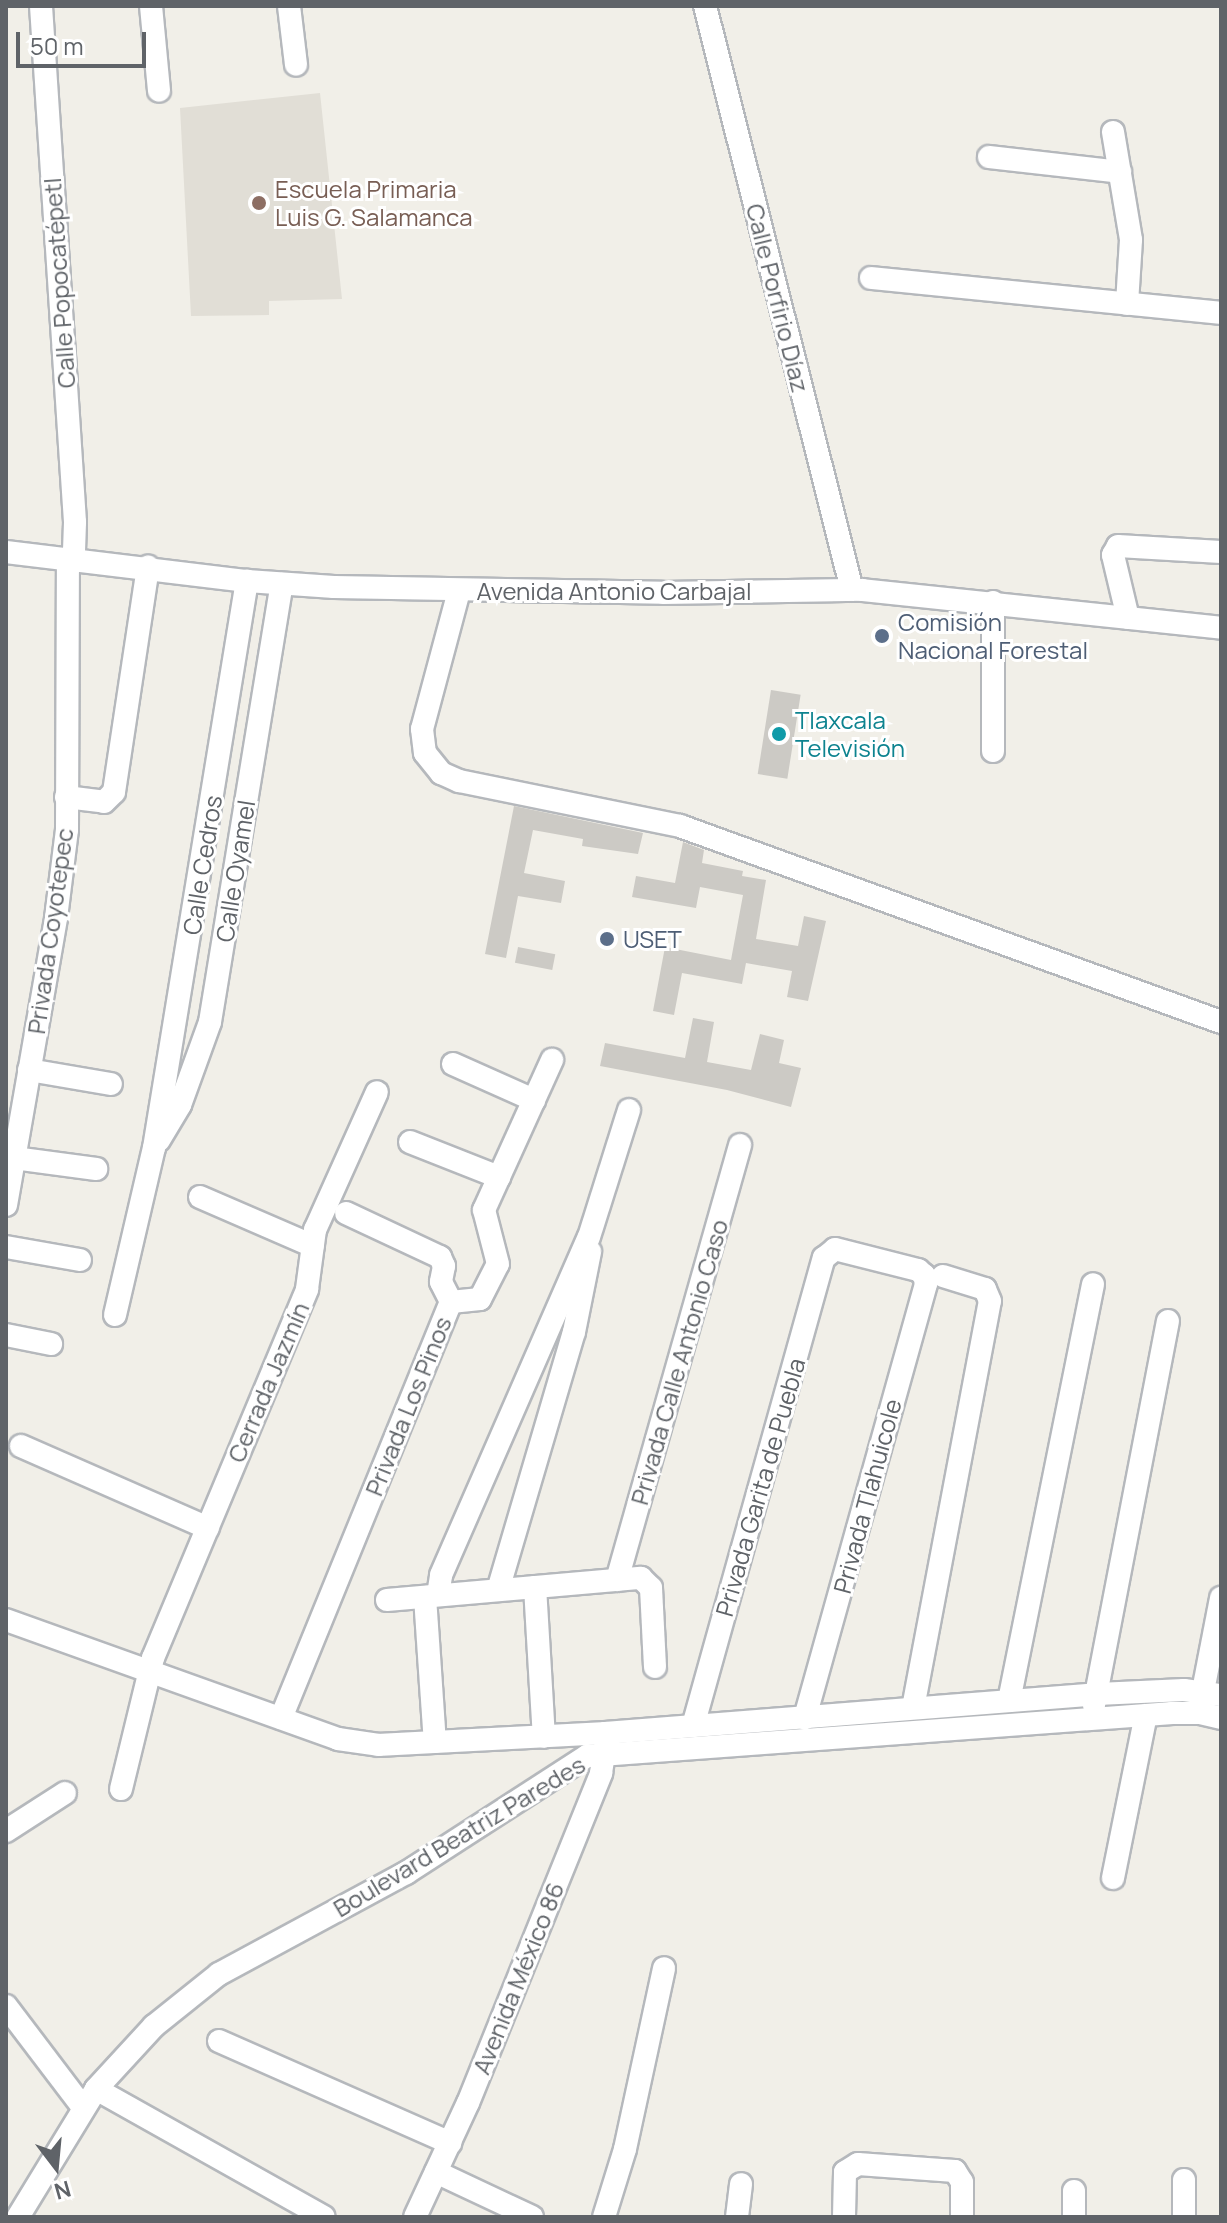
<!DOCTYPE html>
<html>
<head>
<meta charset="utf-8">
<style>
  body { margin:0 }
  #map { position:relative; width:1227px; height:2223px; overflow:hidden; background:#f1efe8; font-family:Manrope,sans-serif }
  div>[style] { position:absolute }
  .education>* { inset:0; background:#e1ded6 }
  .building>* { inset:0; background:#cccac5; transform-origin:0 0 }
  .roads { filter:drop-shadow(2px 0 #b5b8bc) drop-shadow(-2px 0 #b5b8bc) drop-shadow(0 2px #b5b8bc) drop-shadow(0 -2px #b5b8bc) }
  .minor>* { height:22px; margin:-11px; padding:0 11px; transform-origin:11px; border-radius:11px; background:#fff }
  .dots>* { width:22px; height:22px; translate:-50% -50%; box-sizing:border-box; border:4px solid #fff; border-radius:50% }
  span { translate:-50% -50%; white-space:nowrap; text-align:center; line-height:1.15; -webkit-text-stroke:6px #fff; paint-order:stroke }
  .education-label { font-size:24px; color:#785e54 }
  .left { translate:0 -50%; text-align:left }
  .street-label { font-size:24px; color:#5f6368 }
  .service-label { font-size:24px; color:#4e5e75 }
  .culture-label { font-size:24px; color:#0d838f }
  .frame { position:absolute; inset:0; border:8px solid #5f6368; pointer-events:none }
  .north { position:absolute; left:16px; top:2127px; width:80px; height:80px; -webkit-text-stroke:6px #fff; paint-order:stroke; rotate:164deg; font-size:22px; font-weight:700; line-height:32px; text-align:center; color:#5f6368 }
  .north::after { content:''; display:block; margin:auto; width:28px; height:36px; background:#5f6368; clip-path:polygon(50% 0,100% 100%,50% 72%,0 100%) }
  .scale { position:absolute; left:16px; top:32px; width:130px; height:36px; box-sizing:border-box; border:4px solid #5f6368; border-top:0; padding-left:10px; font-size:24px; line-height:28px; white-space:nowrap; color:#5f6368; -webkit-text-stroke:6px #fff; paint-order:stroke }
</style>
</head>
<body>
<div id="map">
  <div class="education">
    <i style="clip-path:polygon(320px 93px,342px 299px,269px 301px,269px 315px,191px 316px,180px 108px)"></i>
  </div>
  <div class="building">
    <i style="left:771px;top:690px;width:30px;height:85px;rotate:9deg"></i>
    <i style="clip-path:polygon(514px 806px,643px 833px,638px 854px,582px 846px,583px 839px,533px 830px,524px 873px,565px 881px,561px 903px,518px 896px,506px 958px,485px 954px)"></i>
    <i style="clip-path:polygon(683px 842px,704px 850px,702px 863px,743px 871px,742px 876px,766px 880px,756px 939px,798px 946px,804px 916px,826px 921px,808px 1001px,787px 997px,792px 971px,746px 963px,742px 984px,682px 973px,674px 1015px,653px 1011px,665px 947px,731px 960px,743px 895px,700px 887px,696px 908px,632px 897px,636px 876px,675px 883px)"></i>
    <i style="left:518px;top:947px;width:38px;height:16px;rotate:11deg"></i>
    <i style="clip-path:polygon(693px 1018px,714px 1022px,707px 1062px,751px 1070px,760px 1034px,784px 1040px,779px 1063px,801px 1068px,791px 1107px,727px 1090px,600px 1066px,605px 1043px,685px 1058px)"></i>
  </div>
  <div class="roads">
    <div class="minor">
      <i style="left:151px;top:6px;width:85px;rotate:84.6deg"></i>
      <i style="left:289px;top:6px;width:59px;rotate:83.2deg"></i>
      <i style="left:705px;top:6px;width:602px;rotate:75.87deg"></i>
      <i style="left:1113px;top:132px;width:109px;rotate:80.5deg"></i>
      <i style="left:1131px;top:240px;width:64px;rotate:93.6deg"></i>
      <i style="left:989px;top:157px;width:132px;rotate:6.5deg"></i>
      <i style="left:871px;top:278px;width:352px;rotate:5.7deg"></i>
      <i style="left:6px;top:552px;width:243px;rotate:6.9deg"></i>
      <i style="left:247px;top:581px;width:87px;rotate:3.9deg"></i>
      <i style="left:334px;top:587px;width:329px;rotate:1deg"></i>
      <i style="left:663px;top:593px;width:199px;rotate:-0.9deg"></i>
      <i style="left:862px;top:590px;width:361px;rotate:6deg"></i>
      <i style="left:459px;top:591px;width:143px;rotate:105deg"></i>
      <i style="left:422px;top:729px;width:24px;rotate:83deg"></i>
      <i style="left:425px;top:753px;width:26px;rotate:51deg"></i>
      <i style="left:441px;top:773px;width:20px;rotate:24deg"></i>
      <i style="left:459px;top:781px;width:226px;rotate:11.5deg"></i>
      <i style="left:680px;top:826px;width:575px;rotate:19.92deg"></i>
      <i style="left:993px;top:602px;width:149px;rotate:90deg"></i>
      <i style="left:1128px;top:618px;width:65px;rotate:-103.4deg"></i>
      <i style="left:1113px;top:555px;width:10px;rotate:-61deg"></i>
      <i style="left:1118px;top:546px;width:103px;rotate:3.3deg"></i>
      <i style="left:66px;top:797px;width:38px;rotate:7deg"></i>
      <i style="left:104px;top:802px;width:14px;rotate:-45deg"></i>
      <i style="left:114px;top:792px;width:228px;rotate:-81.4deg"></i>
      <i style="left:453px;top:1064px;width:89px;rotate:24deg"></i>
      <i style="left:29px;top:1070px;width:83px;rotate:9.7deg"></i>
      <i style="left:159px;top:1140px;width:41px;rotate:-59deg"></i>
      <i style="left:180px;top:1105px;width:88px;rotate:-70.1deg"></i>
      <i style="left:210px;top:1022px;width:444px;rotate:-80.7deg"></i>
      <i style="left:410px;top:1142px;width:96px;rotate:21.5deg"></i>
      <i style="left:14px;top:1158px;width:83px;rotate:7.6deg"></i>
      <i style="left:200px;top:1197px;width:123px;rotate:23.4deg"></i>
      <i style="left:6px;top:1205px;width:291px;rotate:-80.1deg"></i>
      <i style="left:56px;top:918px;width:89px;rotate:-82.9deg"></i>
      <i style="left:67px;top:830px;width:261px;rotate:-89.8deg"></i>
      <i style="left:68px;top:569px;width:19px;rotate:-72deg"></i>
      <i style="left:74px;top:551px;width:29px;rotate:-88deg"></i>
      <i style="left:75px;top:522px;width:517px;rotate:-93.77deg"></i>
      <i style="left:346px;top:1213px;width:104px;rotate:25.1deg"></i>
      <i style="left:440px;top:1257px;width:10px;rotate:66deg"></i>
      <i style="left:444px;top:1266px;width:16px;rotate:101deg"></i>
      <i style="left:441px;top:1282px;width:22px;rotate:63deg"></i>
      <i style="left:6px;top:1247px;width:75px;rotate:10deg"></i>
      <i style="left:451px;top:1302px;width:29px;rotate:-6deg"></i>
      <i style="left:480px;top:1299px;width:39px;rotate:-63deg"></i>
      <i style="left:498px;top:1264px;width:56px;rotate:-104.5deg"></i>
      <i style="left:484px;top:1210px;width:165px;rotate:-65.6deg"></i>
      <i style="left:115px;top:1315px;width:171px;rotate:-76.9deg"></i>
      <i style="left:154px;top:1148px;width:575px;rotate:-80.69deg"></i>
      <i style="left:6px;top:1335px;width:46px;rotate:11.3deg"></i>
      <i style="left:21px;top:1446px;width:204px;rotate:23.7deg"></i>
      <i style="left:617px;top:1580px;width:452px;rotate:-74.2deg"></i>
      <i style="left:535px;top:1587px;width:150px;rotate:86.6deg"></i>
      <i style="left:498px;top:1590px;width:269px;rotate:-73.6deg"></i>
      <i style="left:574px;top:1332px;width:82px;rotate:-78.7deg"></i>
      <i style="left:438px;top:1595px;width:20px;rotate:-81deg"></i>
      <i style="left:441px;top:1575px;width:369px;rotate:-66.4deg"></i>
      <i style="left:589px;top:1237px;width:133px;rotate:-72.5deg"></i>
      <i style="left:425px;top:1597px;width:145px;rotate:86.1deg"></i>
      <i style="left:387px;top:1600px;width:255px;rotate:-5deg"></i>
      <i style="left:641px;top:1578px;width:14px;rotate:45deg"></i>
      <i style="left:651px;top:1588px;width:79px;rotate:87.1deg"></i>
      <i style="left:6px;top:1620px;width:353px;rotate:19.7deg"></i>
      <i style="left:338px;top:1739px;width:41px;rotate:8.3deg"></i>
      <i style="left:379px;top:1745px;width:226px;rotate:-3deg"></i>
      <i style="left:605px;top:1733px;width:493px;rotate:-4.5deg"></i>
      <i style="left:1096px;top:1694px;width:88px;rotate:-2.6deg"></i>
      <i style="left:1184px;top:1690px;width:37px;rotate:8deg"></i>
      <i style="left:1203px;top:1691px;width:95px;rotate:-79deg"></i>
      <i style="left:1009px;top:1701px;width:425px;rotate:-78.6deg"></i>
      <i style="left:1094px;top:1705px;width:391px;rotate:-79.1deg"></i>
      <i style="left:913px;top:1708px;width:414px;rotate:-79.3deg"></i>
      <i style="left:990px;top:1301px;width:13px;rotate:-113deg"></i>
      <i style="left:985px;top:1289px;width:44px;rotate:-162.8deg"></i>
      <i style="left:281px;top:1718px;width:449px;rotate:-67.8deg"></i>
      <i style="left:693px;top:1726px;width:486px;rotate:-74.4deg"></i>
      <i style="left:824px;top:1258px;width:14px;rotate:-39deg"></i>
      <i style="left:835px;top:1249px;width:86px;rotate:14.2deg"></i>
      <i style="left:918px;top:1270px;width:8px;rotate:40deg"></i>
      <i style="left:924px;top:1275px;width:9px;rotate:77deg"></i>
      <i style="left:926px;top:1284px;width:451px;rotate:105.6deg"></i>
      <i style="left:121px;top:1789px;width:135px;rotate:-76.3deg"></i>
      <i style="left:153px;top:1658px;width:400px;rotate:-67.3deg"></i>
      <i style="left:307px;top:1289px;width:60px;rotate:-82.3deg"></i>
      <i style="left:315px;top:1230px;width:151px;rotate:-65.8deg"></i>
      <i style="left:6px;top:1831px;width:70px;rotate:-32.8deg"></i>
      <i style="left:1113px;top:1878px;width:166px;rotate:-78.6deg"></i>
      <i style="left:6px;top:2006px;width:126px;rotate:52.8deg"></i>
      <i style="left:219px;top:2041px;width:253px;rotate:23.8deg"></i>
      <i style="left:96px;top:2089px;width:261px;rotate:29.3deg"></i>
      <i style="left:436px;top:2172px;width:106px;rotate:25.1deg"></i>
      <i style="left:1074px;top:2191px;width:26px;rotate:90deg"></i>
      <i style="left:18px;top:2217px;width:150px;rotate:-58.6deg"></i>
      <i style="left:96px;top:2089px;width:86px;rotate:-47.4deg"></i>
      <i style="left:154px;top:2026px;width:83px;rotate:-38.7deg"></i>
      <i style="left:219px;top:1974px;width:213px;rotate:-28.4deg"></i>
      <i style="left:406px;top:1873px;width:216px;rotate:-32.9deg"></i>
      <i style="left:587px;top:1756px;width:587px;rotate:-4.2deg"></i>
      <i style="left:1172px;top:1713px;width:28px"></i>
      <i style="left:1200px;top:1713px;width:22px;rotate:13deg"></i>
      <i style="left:415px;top:2217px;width:126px;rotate:-65.1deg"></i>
      <i style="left:468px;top:2103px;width:356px;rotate:-68deg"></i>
      <i style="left:601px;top:1773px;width:31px;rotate:-81deg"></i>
      <i style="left:604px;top:2217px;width:71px;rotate:-72.8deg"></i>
      <i style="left:625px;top:2149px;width:185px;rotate:-77.8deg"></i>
      <i style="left:737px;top:2217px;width:33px;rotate:-83deg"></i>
      <i style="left:844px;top:2217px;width:45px;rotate:-88.7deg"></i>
      <i style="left:845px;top:2172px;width:15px;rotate:-32deg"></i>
      <i style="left:858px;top:2164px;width:97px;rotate:4.1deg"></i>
      <i style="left:955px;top:2171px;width:13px;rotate:58deg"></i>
      <i style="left:962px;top:2182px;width:35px;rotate:90deg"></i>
      <i style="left:1184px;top:2217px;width:37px;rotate:-90deg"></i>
    </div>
  </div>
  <div class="dots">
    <i style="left:259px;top:203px;background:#8d6e63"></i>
    <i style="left:882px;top:636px;background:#5c6f8a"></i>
    <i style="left:779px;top:734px;background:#0f9aa8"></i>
    <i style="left:607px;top:939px;background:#5c6f8a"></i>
  </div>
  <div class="education-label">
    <span class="left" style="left:275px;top:203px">Escuela Primaria<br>Luis G. Salamanca</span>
  </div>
  <div class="street-label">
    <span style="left:59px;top:283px;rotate:-94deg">Calle Popocatépetl</span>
    <span style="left:778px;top:298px;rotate:76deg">Calle Porfirio Díaz</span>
    <span style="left:614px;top:591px">Avenida Antonio Carbajal</span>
    <span style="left:202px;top:865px;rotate:-81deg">Calle Cedros</span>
    <span style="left:235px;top:871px;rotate:-81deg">Calle Oyamel</span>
    <span style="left:50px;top:931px;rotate:-82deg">Privada Coyotepec</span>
    <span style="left:679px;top:1362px;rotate:-74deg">Privada Calle Antonio Caso</span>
    <span style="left:268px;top:1382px;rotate:-67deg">Cerrada Jazmín</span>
    <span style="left:408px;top:1406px;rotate:-68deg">Privada Los Pinos</span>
    <span style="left:760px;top:1487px;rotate:-74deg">Privada Garita de Puebla</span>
    <span style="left:867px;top:1496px;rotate:-75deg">Privada Tlahuicole</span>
    <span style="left:459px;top:1836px;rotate:-31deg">Boulevard Beatriz Paredes</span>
    <span style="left:518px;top:1978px;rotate:-68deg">Avenida México 86</span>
  </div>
  <div class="service-label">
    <span class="left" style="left:898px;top:636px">Comisión<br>Nacional Forestal</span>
    <span class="left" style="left:623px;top:939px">USET</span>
  </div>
  <div class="culture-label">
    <span class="left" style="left:795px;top:734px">Tlaxcala<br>Televisión</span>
  </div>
  <div class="frame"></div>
  <div class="north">N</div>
  <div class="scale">50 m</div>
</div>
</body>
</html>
